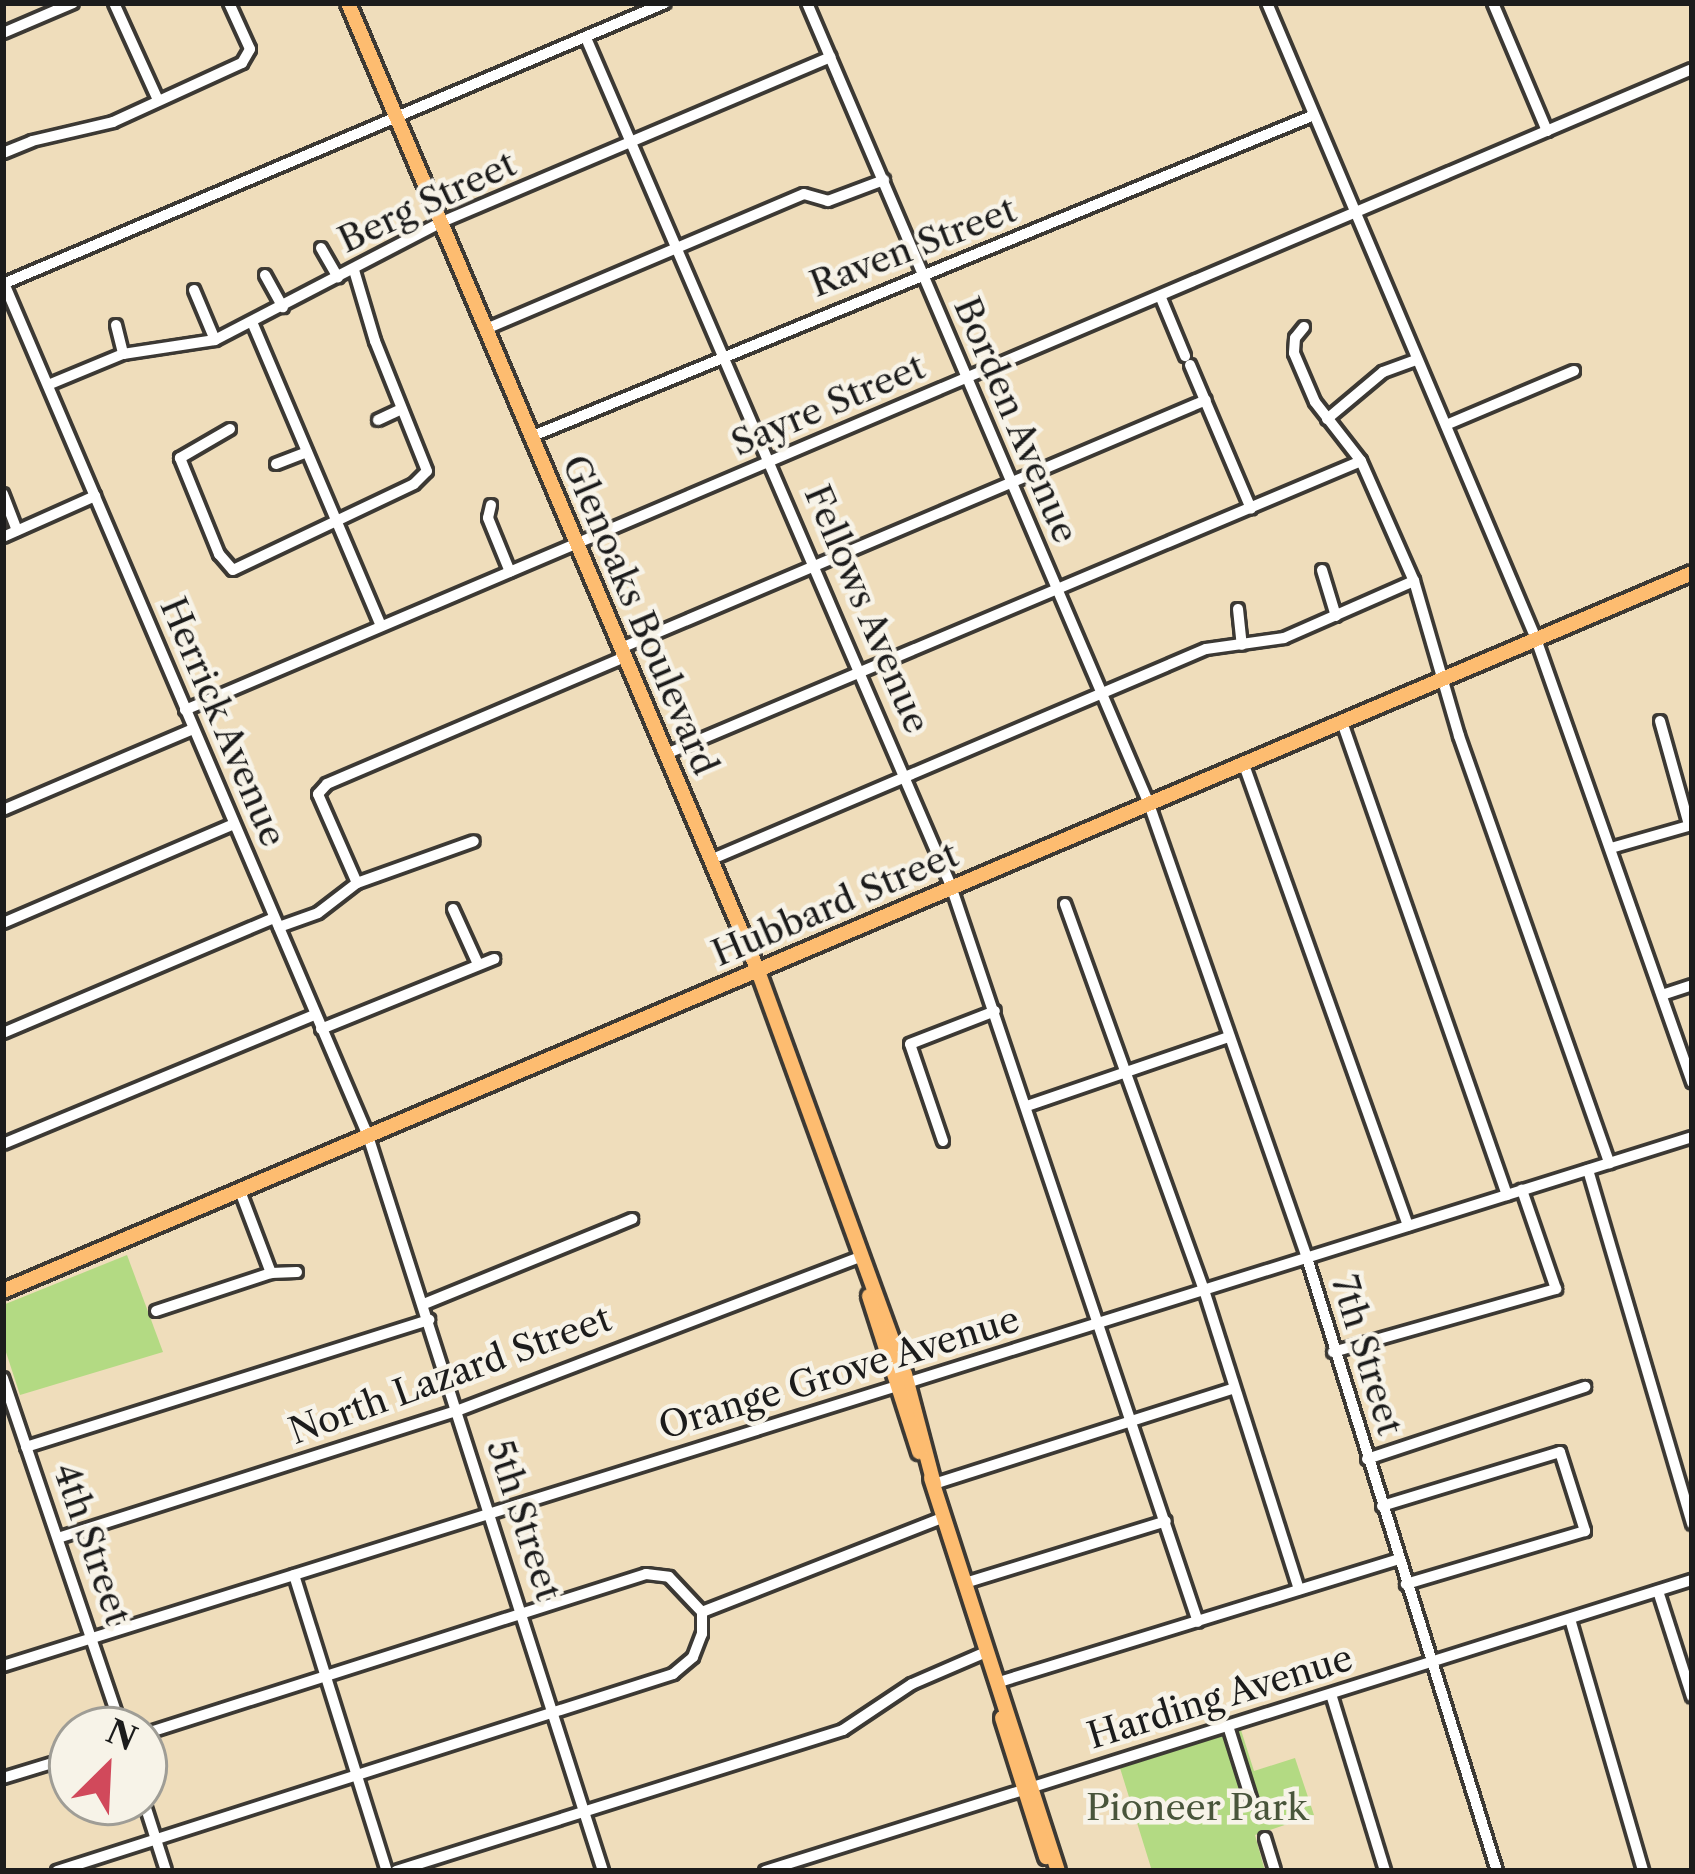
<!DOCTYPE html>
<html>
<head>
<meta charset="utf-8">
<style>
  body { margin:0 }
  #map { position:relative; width:1695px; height:1874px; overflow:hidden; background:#efddbb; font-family:"Libre Caslon Text",serif }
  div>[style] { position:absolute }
  .green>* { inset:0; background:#b3da83 }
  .roads { filter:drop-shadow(3px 0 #3c3934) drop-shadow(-3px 0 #3c3934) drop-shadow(0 3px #3c3934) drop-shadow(0 -3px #3c3934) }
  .minor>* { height:10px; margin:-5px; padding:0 5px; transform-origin:5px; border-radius:5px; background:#fff }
  .major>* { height:14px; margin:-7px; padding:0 7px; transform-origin:7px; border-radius:7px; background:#fdbc70 }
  span { translate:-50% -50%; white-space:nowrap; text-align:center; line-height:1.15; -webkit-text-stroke:9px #f7f3e8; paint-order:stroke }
  .street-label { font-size:36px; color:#1c1c1c }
  .park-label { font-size:36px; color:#49553b }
  .frame { position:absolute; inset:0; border:6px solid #1c1c1c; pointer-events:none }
  .north { position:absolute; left:48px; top:1706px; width:120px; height:120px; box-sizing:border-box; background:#f7f3e8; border:3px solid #9f9d96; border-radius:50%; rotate:24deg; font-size:33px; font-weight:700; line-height:48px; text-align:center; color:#1c1c1c }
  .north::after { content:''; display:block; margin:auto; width:42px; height:54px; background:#d1495b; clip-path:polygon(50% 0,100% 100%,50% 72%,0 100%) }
</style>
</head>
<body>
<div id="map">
  <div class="green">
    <i style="clip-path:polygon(127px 1255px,163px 1352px,20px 1395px,3px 1343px,3px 1305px)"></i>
    <i style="clip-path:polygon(1241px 1730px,1254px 1771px,1295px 1758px,1314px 1815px,1255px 1835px,1265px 1871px,1152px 1871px,1120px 1768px)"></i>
  </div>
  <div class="roads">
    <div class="minor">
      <i style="left:114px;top:3px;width:107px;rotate:65.6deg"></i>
      <i style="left:807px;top:3px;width:871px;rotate:66.88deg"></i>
      <i style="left:1149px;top:804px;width:481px;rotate:70.8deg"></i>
      <i style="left:1307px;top:1258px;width:642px;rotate:72.78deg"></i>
      <i style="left:1267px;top:3px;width:691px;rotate:67.07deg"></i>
      <i style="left:1536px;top:639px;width:470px;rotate:70.6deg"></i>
      <i style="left:1493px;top:3px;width:139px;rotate:67.1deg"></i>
      <i style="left:3px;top:33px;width:76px;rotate:-23.2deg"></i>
      <i style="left:586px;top:38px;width:923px;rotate:66.71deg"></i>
      <i style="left:951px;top:886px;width:776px;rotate:71.45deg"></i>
      <i style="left:3px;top:153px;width:31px;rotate:-22deg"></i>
      <i style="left:32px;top:141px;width:83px;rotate:-13.2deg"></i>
      <i style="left:113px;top:122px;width:142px;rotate:-24.6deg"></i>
      <i style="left:242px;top:63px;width:16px;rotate:-60deg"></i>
      <i style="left:250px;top:49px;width:51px;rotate:-114.5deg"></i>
      <i style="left:321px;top:248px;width:34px;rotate:60deg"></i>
      <i style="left:265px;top:275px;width:37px;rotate:61deg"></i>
      <i style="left:3px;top:281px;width:930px;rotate:66.88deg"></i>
      <i style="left:368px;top:1136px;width:772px;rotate:72.27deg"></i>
      <i style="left:3px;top:284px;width:719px;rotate:-23deg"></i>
      <i style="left:194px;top:290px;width:54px;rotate:67.2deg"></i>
      <i style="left:1161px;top:298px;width:63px;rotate:67.5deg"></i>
      <i style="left:252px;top:322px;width:330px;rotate:67deg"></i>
      <i style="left:116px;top:325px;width:30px;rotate:76deg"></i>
      <i style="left:1304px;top:327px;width:14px;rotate:129deg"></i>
      <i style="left:1295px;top:338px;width:15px;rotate:94deg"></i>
      <i style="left:1294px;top:353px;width:53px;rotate:66.8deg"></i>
      <i style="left:1315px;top:402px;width:75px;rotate:52.1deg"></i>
      <i style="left:1361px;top:461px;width:131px;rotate:66.2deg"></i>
      <i style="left:1414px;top:581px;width:161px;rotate:73.8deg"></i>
      <i style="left:1459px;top:736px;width:453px;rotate:70.6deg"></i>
      <i style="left:486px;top:329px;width:345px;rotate:-23deg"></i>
      <i style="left:804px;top:194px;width:25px;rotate:16deg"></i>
      <i style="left:828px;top:201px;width:60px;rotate:-20.6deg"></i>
      <i style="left:1190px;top:365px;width:156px;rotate:67deg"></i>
      <i style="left:48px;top:385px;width:81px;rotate:-22.5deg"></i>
      <i style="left:123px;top:354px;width:93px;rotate:-8.7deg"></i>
      <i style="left:215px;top:340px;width:256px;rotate:-27.5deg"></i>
      <i style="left:442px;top:222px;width:422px;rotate:-23deg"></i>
      <i style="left:1327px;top:419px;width:73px;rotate:-40deg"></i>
      <i style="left:1383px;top:372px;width:35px;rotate:-20deg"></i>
      <i style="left:378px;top:420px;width:26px;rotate:-25deg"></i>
      <i style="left:1446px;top:425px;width:139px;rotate:-22.9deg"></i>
      <i style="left:230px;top:429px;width:58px;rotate:149.9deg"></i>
      <i style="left:180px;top:458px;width:104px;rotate:67.9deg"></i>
      <i style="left:219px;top:554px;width:21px;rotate:49deg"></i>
      <i style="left:233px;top:570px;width:200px;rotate:-25.4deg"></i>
      <i style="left:414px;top:484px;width:18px;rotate:-45deg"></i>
      <i style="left:427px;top:471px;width:140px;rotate:-111.8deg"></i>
      <i style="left:375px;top:341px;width:74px;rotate:-106.5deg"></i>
      <i style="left:533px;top:436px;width:844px;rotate:-22.34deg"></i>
      <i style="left:276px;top:464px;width:33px;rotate:-21deg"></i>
      <i style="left:3px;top:494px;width:39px;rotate:69deg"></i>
      <i style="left:491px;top:505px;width:13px;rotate:103deg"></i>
      <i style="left:488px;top:518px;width:58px;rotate:67.8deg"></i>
      <i style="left:3px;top:537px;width:101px;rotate:-24deg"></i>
      <i style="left:1322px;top:570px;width:48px;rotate:73.1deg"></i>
      <i style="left:1238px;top:609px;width:36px;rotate:84deg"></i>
      <i style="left:621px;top:648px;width:635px;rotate:-22.97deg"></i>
      <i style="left:185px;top:710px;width:1638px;rotate:-23.04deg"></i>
      <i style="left:1660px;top:721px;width:108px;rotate:74.4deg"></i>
      <i style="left:1342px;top:722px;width:501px;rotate:70.77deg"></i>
      <i style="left:666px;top:754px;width:754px;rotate:-22.86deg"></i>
      <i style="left:1244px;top:765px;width:489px;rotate:70.4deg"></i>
      <i style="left:3px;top:810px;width:207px;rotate:-23.1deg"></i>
      <i style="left:1611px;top:848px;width:84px;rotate:-15.9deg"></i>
      <i style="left:710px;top:860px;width:539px;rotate:-23.05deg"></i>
      <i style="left:1206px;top:649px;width:79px;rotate:-8deg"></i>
      <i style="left:1284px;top:638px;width:142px;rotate:-23.7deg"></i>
      <i style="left:357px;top:883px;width:97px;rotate:-113.7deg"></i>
      <i style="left:318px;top:794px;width:13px;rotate:-48deg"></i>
      <i style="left:327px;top:784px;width:324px;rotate:-23.1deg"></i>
      <i style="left:1065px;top:904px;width:410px;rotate:70.2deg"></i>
      <i style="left:1204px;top:1290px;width:314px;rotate:72.4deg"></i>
      <i style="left:453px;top:909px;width:60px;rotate:65.6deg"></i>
      <i style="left:3px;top:923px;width:251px;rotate:-23.2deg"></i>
      <i style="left:279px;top:927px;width:41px;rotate:-19.7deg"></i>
      <i style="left:318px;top:913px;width:49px;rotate:-37.6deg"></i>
      <i style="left:357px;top:883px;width:124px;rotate:-19.7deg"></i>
      <i style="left:1662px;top:995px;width:32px;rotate:-18deg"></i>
      <i style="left:321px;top:1029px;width:187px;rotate:-22deg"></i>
      <i style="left:3px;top:1033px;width:294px;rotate:-23deg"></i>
      <i style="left:1027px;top:1106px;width:213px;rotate:-18.9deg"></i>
      <i style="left:943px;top:1141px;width:102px;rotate:-108.8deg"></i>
      <i style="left:910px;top:1044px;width:91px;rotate:-21.2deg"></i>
      <i style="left:3px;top:1144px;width:338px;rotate:-22.5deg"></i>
      <i style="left:1588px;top:1170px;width:369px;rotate:73.6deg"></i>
      <i style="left:240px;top:1191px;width:88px;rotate:69.3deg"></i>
      <i style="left:424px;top:1304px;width:225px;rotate:-22.2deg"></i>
      <i style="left:156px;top:1311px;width:121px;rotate:-18.3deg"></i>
      <i style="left:271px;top:1273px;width:26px;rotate:-2deg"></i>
      <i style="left:1333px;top:1352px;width:232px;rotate:-15.8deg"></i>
      <i style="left:1556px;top:1289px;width:105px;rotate:-109deg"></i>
      <i style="left:3px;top:1378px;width:372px;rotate:71.3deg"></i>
      <i style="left:26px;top:1447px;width:423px;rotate:-17.5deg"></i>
      <i style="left:1367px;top:1459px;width:230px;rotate:-18.3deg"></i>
      <i style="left:934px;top:1484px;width:315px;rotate:-17.7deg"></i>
      <i style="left:1382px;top:1506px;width:186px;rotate:-16.9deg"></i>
      <i style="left:1560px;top:1452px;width:83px;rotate:72.4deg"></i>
      <i style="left:1585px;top:1531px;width:187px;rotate:163.5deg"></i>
      <i style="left:58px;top:1538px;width:416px;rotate:-17.7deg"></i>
      <i style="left:454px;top:1412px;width:434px;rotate:-20.9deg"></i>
      <i style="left:294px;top:1575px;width:310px;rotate:72.6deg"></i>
      <i style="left:965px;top:1583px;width:210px;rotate:-17.1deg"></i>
      <i style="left:1658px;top:1591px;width:111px;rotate:72.2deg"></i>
      <i style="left:1570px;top:1619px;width:262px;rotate:73.8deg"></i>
      <i style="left:3px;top:1666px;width:1770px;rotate:-17.39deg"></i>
      <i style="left:996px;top:1683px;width:421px;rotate:-17.1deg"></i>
      <i style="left:1331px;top:1694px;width:185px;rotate:73deg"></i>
      <i style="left:1228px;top:1726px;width:80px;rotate:72.5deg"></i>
      <i style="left:144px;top:1734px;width:527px;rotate:-17.68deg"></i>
      <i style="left:646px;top:1574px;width:23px;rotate:7deg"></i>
      <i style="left:669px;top:1577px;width:48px;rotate:46.7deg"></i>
      <i style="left:702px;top:1612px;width:260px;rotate:-21.4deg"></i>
      <i style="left:3px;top:1778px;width:72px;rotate:-16.9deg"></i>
      <i style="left:144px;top:1802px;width:72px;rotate:72.3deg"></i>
      <i style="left:1265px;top:1838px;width:34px;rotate:73deg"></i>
      <i style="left:57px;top:1871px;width:647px;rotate:-17.73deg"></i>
      <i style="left:673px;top:1674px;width:26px;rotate:-40deg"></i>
      <i style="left:693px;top:1657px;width:25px;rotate:-69deg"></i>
      <i style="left:702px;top:1634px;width:22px;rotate:-90deg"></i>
      <i style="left:396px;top:1871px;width:469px;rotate:-17.5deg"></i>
      <i style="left:843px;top:1730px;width:83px;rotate:-33.7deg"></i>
      <i style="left:912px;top:1684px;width:81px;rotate:-23.4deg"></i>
      <i style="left:765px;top:1871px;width:972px;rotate:-17.43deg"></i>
    </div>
    <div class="major">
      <i style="left:348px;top:3px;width:1051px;rotate:67.04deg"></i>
      <i style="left:758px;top:971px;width:429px;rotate:70deg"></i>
      <i style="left:905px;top:1374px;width:114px;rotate:75.2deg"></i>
      <i style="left:3px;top:1291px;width:1835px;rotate:-23.03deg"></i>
      <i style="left:869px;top:1296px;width:164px;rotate:72.2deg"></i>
      <i style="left:931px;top:1478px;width:413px;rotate:72.1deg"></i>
      <i style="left:1002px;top:1718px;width:146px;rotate:72.4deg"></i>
    </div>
  </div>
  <div class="street-label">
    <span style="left:427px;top:202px;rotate:-25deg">Berg Street</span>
    <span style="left:913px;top:247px;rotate:-21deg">Raven Street</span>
    <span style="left:828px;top:405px;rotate:-23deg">Sayre Street</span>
    <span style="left:1016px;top:420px;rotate:67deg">Borden Avenue</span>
    <span style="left:867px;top:609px;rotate:67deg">Fellows Avenue</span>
    <span style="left:640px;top:615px;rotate:67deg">Glenoaks Boulevard</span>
    <span style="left:223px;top:722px;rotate:67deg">Herrick Avenue</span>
    <span style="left:835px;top:904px;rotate:-23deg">Hubbard Street</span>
    <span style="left:1367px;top:1355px;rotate:73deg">7th Street</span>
    <span style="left:839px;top:1373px;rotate:-17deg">Orange Grove Avenue</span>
    <span style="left:450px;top:1375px;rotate:-20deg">North Lazard Street</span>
    <span style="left:524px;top:1520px;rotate:72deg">5th Street</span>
    <span style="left:92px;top:1544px;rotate:71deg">4th Street</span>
    <span style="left:1220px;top:1697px;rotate:-17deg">Harding Avenue</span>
  </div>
  <div class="park-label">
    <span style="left:1197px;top:1808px">Pioneer Park</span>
  </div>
  <div class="frame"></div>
  <div class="north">N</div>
</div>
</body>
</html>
